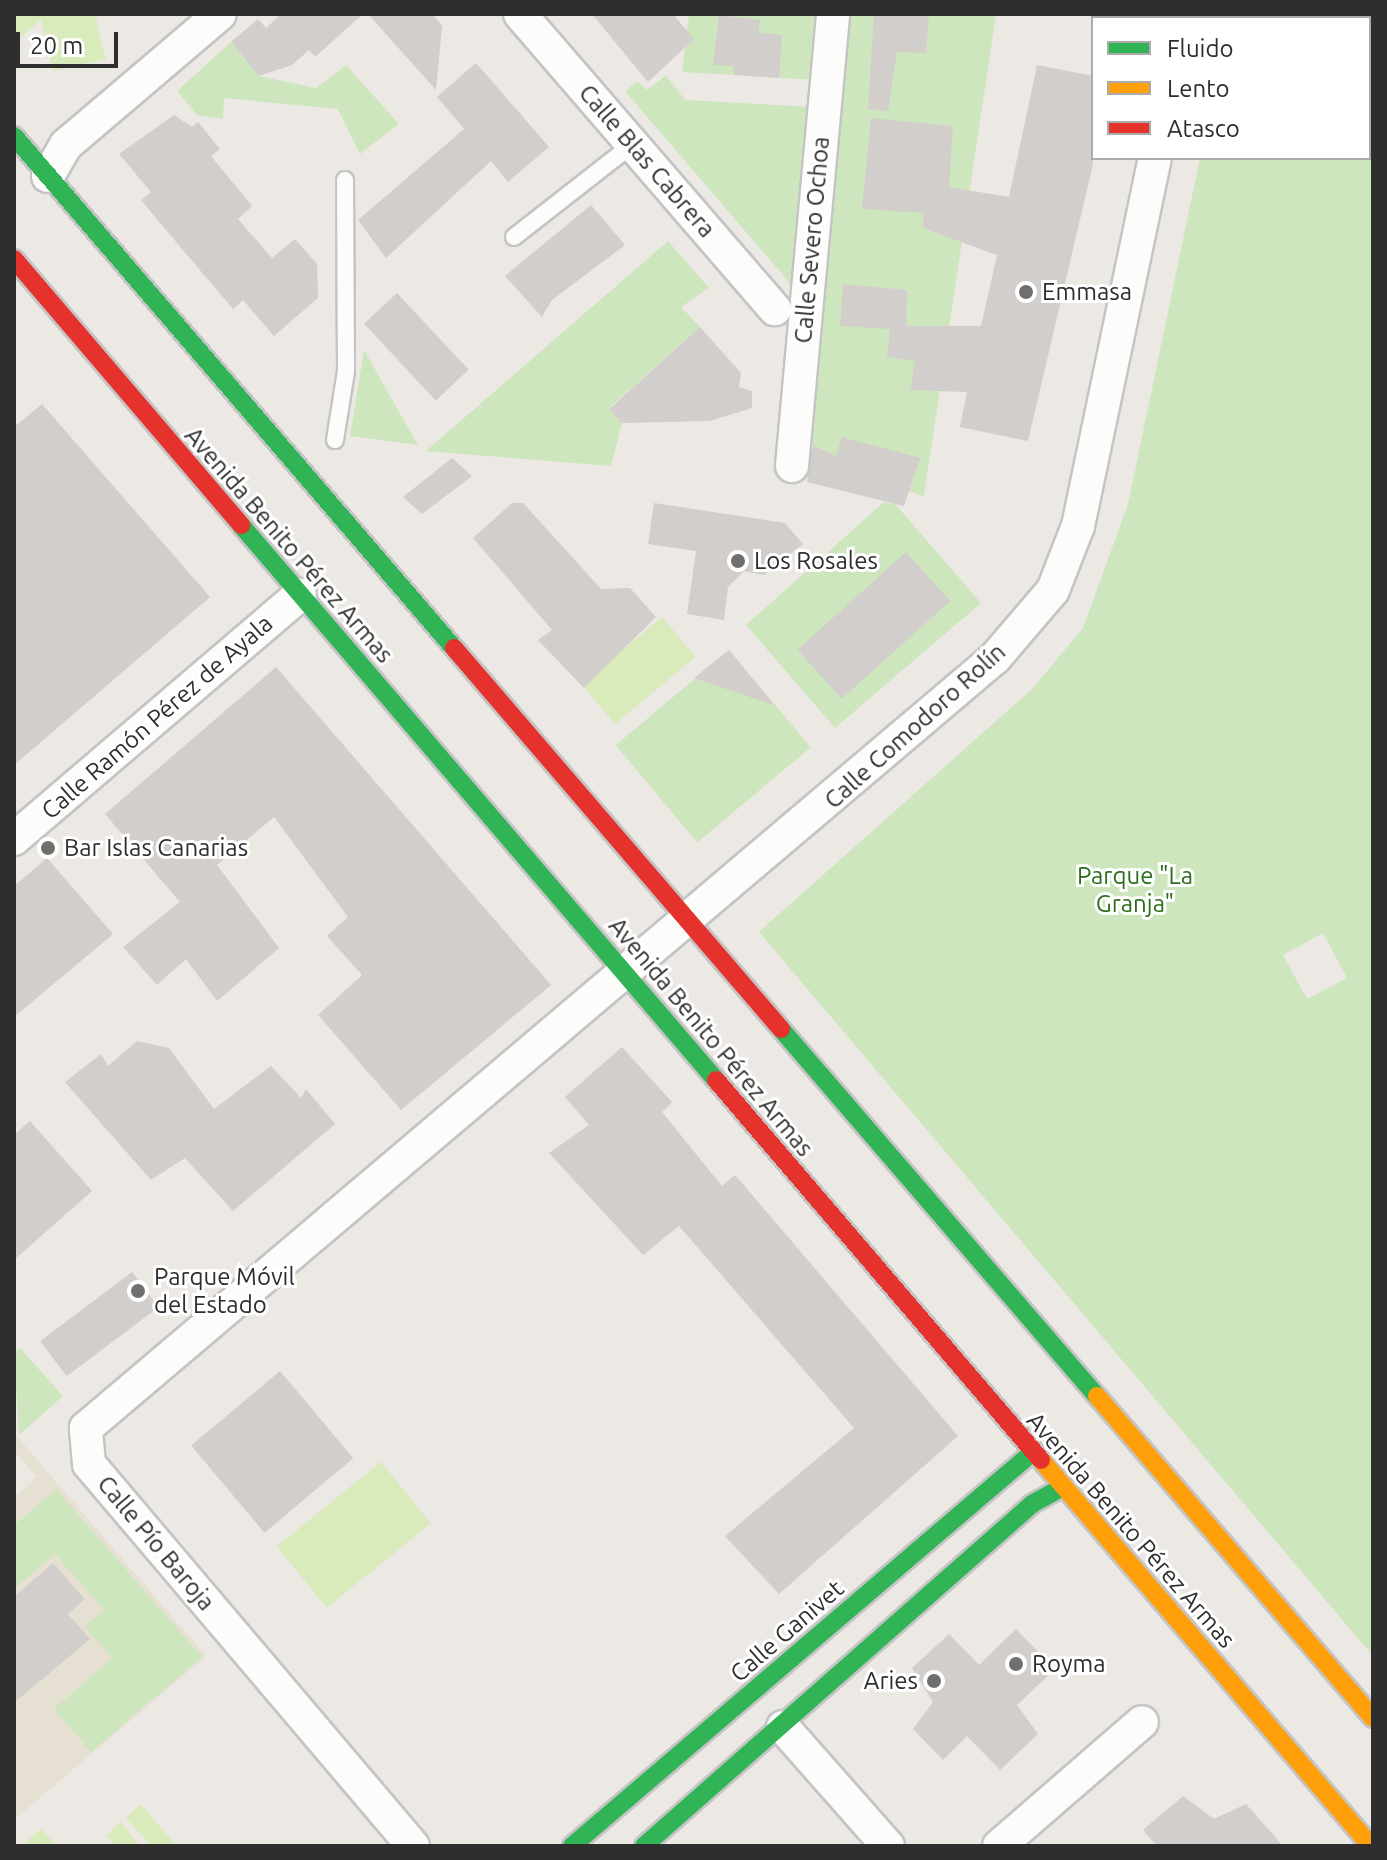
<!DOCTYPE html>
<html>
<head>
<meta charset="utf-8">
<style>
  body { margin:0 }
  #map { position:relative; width:1387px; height:1860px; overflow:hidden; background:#ece8e4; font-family:Ubuntu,sans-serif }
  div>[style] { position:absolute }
  .education>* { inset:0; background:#e6e0d3 }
  .green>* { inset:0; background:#cee6be; transform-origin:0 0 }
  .pitch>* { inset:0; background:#d9eabb; transform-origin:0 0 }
  .building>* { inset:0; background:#d1cecb; transform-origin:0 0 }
  .roads { filter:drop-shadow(2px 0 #c5c4c5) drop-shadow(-2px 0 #c5c4c5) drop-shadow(0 2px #c5c4c5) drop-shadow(0 -2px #c5c4c5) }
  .lane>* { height:16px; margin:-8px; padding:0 8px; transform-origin:8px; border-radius:8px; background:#fcfcfb }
  .street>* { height:32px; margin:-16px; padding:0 16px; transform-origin:16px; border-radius:16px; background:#fcfcfb }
  .fast>* { height:18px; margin:-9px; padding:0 9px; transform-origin:9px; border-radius:9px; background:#30b455 }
  .slow>* { height:18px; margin:-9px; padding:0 9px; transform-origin:9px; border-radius:9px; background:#ff9f0a }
  .jam>* { height:18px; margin:-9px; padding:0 9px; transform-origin:9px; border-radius:9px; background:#e5322d }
  .dots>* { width:22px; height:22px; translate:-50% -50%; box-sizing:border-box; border:4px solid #fff; border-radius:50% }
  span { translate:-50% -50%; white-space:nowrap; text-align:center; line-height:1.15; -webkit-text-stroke:6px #fff; paint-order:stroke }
  .street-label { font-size:24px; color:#2e2e2e }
  .poi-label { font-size:24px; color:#2e2e2e }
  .left { translate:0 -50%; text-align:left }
  .right { translate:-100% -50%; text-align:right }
  .park-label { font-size:24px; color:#2c6e1b }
  .frame { position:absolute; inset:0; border:16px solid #2e2e2e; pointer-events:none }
  .legend { position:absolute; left:1091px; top:16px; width:280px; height:144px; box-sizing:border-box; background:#fff; border:2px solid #ababab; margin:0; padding:10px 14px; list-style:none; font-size:24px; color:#2e2e2e }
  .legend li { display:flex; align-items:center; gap:16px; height:40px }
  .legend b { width:40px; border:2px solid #ababab }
  .scale { position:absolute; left:16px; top:32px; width:102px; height:36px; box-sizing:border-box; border:4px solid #2e2e2e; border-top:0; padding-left:10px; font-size:24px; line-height:28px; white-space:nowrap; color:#2e2e2e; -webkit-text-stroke:6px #fff; paint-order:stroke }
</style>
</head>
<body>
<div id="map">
  <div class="education">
    <i style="clip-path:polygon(14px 1433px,206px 1656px,14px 1820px,14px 1703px,89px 1639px,68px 1614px,84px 1599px,53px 1563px,14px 1597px,14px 1589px,55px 1553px,105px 1610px,202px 1657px,56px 1489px,14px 1525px,14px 1498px,37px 1477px,14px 1451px)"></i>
  </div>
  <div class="green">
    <i style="clip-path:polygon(689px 14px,823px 14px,817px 80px,682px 72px)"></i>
    <i style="clip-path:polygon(847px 14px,996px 14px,924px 496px,909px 491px,906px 454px,836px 456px,809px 443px)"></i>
    <i style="clip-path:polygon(231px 42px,259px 76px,316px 88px,346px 65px,399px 124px,360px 154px,338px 109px,224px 98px,223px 119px,197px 115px,177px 91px)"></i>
    <i style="clip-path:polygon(666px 75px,685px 100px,812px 107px,801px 296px,625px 91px,638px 81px,647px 90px)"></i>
    <i style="clip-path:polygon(evenodd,1369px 113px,1373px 114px,1373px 1656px,759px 932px,1032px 689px,1083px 628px,1128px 504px,1200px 158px,1369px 158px,1369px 113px,1323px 933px,1347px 978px,1307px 999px,1283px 955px,1323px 933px)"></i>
    <i style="clip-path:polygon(668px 241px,709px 288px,681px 307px,700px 327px,609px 408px,622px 423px,611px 466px,426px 451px)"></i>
    <i style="clip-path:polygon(364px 350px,418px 445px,350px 436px)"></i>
    <i style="clip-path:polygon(884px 502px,896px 505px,981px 603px,835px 728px,746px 625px)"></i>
    <i style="left:729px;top:650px;width:127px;height:148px;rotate:50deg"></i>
    <i style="clip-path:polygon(20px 1348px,63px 1396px,19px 1435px,14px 1353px)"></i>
    <i style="clip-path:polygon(56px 1489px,202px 1657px,91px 1752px,54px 1709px,112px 1658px,85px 1626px,104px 1610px,55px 1554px,14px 1589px,14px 1525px)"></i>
  </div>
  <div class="pitch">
    <i style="clip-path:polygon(14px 14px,95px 14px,106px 59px,53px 71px,41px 20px,14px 42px)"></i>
    <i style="left:662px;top:617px;width:52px;height:105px;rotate:50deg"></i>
    <i style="left:381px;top:1462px;width:79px;height:134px;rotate:51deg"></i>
    <i style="clip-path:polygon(140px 1805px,141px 1805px,177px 1846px,151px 1846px,126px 1818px)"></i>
    <i style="clip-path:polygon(120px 1822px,141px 1846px,115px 1846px,106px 1835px)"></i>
    <i style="clip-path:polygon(41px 1829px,57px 1846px,21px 1846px)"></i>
  </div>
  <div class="building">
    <i style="clip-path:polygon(281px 14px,363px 14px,315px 57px,309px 50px,292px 65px,259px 76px,231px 42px,258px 19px,266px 28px)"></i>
    <i style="clip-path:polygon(368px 14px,432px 14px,442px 26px,436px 90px)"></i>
    <i style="clip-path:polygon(592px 14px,673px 14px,694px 39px,648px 82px)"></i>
    <i style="clip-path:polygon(874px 14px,929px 14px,926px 53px,897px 52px,888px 111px,868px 109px)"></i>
    <i style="clip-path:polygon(719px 15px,760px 20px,758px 33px,782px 35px,779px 78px,734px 75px,733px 66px,713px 65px)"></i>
    <i style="clip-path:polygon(476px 63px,549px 147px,508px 182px,491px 161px,386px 258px,358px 220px,464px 129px,437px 97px)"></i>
    <i style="clip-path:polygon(1037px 65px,1093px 76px,1093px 164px,1028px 441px,960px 427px,967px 392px,910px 390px,915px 361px,887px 357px,890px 329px,840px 326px,843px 284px,907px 290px,906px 326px,981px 326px,997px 255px,923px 228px,924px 213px,862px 209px,871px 118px,953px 126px,949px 187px,1009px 197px)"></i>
    <i style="clip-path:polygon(174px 115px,192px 127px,198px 122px,220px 149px,211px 156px,252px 206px,238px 219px,272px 258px,295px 239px,317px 264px,318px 298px,274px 336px,243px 300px,233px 309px,182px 249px,141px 200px,151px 192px,119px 154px)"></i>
    <i style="clip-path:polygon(591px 205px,625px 245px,552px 300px,542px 317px,505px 276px)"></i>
    <i style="left:397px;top:293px;width:105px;height:45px;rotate:47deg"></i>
    <i style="clip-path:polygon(700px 327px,741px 373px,739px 387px,752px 391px,752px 408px,710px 421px,622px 423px,609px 409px)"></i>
    <i style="clip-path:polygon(42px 404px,210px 597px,14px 765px,14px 427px)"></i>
    <i style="clip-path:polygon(842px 437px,920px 458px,904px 506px,807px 482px,813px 445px,836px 456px)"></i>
    <i style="clip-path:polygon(452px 458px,472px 476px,422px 514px,403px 497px)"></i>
    <i style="clip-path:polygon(512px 503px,523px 503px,601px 589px,630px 588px,656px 617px,584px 688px,538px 640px,552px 630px,473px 538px)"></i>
    <i style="clip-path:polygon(654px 503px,785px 523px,803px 544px,764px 575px,744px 571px,728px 587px,724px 620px,687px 614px,696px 551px,648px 544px)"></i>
    <i style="left:906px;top:552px;width:66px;height:146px;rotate:48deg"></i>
    <i style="clip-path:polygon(729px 650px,774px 705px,694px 678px)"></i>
    <i style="clip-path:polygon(276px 667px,551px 985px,401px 1110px,318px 1015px,362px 975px,327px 936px,348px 917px,274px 817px,217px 865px,279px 948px,217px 1001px,186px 959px,157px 985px,123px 947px,180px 902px,105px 814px)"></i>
    <i style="clip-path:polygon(47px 858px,113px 934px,14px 1017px,14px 886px)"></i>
    <i style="clip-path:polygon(137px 1041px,169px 1048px,214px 1109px,271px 1066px,301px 1098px,306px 1089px,335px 1124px,233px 1211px,185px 1158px,151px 1180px,65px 1082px,101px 1054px,108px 1066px)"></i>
    <i style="clip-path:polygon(622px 1047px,672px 1102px,662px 1112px,722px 1186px,735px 1175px,958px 1436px,779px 1594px,725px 1536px,854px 1428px,679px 1226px,643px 1255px,549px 1153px,589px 1125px,565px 1097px)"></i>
    <i style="clip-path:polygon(30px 1121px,92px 1191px,14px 1260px,14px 1135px)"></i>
    <i style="left:132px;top:1272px;width:44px;height:115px;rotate:53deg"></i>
    <i style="left:280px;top:1371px;width:114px;height:116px;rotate:50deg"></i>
    <i style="clip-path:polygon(53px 1563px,85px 1599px,68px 1614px,90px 1639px,14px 1703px,14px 1597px)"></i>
    <i style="clip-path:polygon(1016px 1629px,1055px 1669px,1017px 1705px,1038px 1734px,1000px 1770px,967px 1736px,943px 1760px,913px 1729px,933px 1702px,912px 1668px,949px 1634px,979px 1665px)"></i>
    <i style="clip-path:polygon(1183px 1796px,1214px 1819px,1246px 1804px,1283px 1846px,1157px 1846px,1143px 1830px)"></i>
  </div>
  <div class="roads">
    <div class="lane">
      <i style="left:514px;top:237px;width:151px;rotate:-38deg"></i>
      <i style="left:335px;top:440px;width:70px;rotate:-80.9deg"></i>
      <i style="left:346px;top:371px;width:191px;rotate:-90.3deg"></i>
    </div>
    <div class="street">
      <i style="left:520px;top:14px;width:390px;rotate:49.2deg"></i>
      <i style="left:1184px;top:18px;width:4px;rotate:-76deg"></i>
      <i style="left:48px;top:176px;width:36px;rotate:-60deg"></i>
      <i style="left:66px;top:145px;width:202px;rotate:-40.4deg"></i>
      <i style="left:792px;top:466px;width:454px;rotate:-84.8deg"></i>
      <i style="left:14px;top:839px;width:376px;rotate:-40.5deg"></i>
      <i style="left:783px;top:1727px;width:159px;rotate:48.6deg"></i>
      <i style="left:413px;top:1846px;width:501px;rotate:-130.3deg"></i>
      <i style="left:89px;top:1464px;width:36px;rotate:-95deg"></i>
      <i style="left:86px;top:1428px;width:1191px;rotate:-40.27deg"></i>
      <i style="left:995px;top:658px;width:89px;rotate:-49.5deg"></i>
      <i style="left:1053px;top:590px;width:69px;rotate:-68.7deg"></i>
      <i style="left:1078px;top:526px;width:376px;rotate:-78.2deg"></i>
      <i style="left:999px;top:1846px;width:189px;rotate:-40.9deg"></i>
    </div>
    <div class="fast">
      <i style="left:14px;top:136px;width:675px;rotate:49.33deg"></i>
      <i style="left:241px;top:525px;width:731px;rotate:49.44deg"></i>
      <i style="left:781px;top:1029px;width:484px;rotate:49.3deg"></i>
      <i style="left:572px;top:1846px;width:606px;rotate:-40.52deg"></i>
      <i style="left:644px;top:1846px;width:517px;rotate:-41.39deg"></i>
      <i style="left:1032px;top:1504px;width:35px;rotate:-29deg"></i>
    </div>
    <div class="slow">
      <i style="left:1097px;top:1396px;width:424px;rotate:49.4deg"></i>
      <i style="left:1041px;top:1460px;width:508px;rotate:49.47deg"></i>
    </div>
    <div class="jam">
      <i style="left:14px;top:259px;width:350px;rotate:49.5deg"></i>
      <i style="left:454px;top:648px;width:502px;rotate:49.36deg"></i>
      <i style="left:716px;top:1080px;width:500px;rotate:49.46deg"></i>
    </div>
  </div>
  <div class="dots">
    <i style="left:1026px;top:292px;background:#706f6e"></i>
    <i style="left:738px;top:561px;background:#706f6e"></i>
    <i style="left:48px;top:848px;background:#706f6e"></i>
    <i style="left:138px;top:1291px;background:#706f6e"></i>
    <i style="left:1016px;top:1664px;background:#706f6e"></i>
    <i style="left:934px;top:1681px;background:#706f6e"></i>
  </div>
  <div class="street-label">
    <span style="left:647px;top:161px;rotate:49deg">Calle Blas Cabrera</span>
    <span style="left:812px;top:240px;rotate:-85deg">Calle Severo Ochoa</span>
    <span style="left:289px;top:545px;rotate:49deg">Avenida Benito Pérez Armas</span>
    <span style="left:157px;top:717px;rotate:-41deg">Calle Ramón Pérez de Ayala</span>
    <span style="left:915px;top:726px;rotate:-42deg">Calle Comodoro Rolín</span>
    <span style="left:711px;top:1037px;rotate:50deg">Avenida Benito Pérez Armas</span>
    <span style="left:1131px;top:1530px;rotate:49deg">Avenida Benito Pérez Armas</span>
    <span style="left:156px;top:1543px;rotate:50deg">Calle Pío Baroja</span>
    <span style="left:787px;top:1631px;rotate:-41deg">Calle Ganivet</span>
  </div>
  <div class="poi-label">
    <span class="left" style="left:1042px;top:292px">Emmasa</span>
    <span class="left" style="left:754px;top:561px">Los Rosales</span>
    <span class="left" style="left:64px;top:848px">Bar Islas Canarias</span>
    <span class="left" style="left:154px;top:1291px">Parque Móvil<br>del Estado</span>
    <span class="left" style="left:1032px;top:1664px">Royma</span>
    <span class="right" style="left:918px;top:1681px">Aries</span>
  </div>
  <div class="park-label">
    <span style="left:1135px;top:890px">Parque "La<br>Granja"</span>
  </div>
  <div class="frame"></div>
  <ul class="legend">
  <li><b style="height:10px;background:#30b455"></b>Fluido</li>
  <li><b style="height:10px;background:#ff9f0a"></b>Lento</li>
  <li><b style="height:10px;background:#e5322d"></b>Atasco</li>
  </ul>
  <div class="scale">20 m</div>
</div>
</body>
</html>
